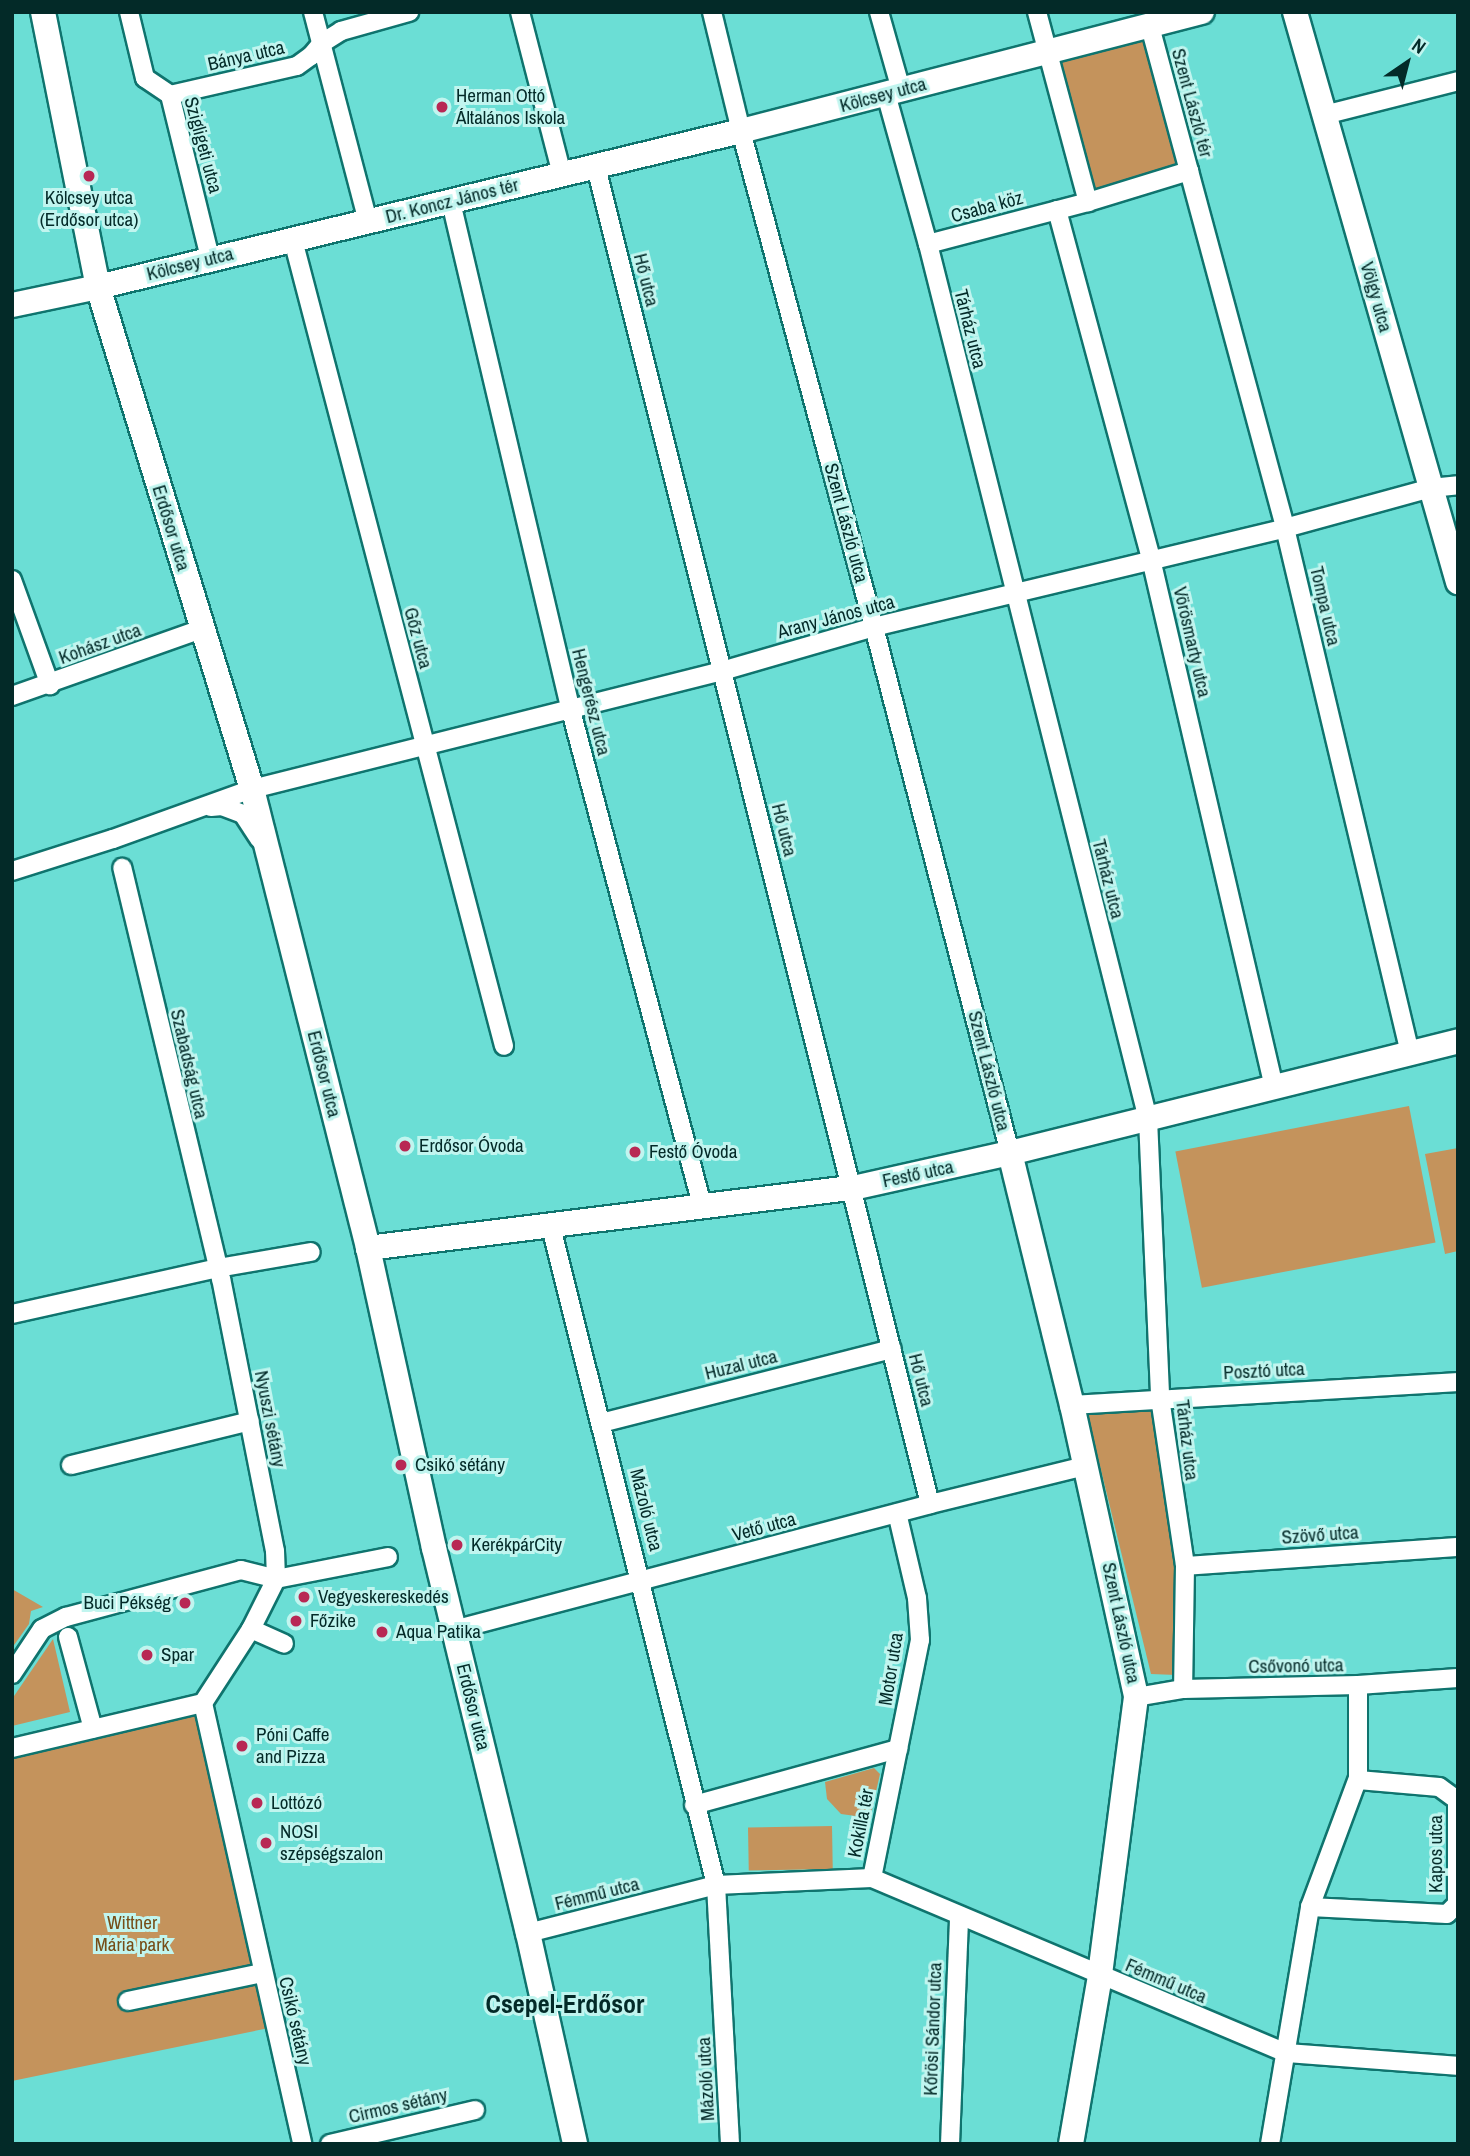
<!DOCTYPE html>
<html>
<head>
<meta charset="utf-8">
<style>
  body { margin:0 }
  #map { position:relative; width:1470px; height:2156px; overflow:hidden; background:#6bded5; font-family:"Archivo Narrow",sans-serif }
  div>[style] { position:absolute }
  .green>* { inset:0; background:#c4935c; transform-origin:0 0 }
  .roads { filter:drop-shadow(2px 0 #0f746e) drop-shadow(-2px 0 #0f746e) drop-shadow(0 2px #0f746e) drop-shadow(0 -2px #0f746e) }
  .street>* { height:18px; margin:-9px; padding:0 9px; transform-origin:9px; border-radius:9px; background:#fff }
  .secondary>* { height:24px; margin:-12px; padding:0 12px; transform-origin:12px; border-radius:12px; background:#fff }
  .dots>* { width:19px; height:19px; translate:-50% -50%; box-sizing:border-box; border:4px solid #c1f5ef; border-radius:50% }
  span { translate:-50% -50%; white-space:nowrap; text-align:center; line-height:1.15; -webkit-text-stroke:6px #c1f5ef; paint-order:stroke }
  .street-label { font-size:19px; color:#032a28 }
  .poi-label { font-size:19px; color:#032a28 }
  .left { translate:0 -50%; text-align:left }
  .right { translate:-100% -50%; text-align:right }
  .park-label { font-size:19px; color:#764d17 }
  .district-label { font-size:26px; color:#032a28; font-weight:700 }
  .frame { position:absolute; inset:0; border:14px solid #032a28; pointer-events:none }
  .north { position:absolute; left:1372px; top:28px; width:70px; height:70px; -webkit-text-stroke:5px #c1f5ef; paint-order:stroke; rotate:35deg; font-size:19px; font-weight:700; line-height:28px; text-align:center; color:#032a28 }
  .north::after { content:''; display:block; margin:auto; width:24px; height:32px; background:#032a28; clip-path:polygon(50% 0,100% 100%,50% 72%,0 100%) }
</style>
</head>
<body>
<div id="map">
  <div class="green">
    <i style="left:1150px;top:26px;width:150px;height:105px;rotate:75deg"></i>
    <i style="left:1409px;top:1106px;width:139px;height:238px;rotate:79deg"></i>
    <i style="clip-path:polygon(1458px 1148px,1458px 1251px,1445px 1254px,1425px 1154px)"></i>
    <i style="clip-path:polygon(1154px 1410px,1180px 1563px,1176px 1675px,1151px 1674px,1087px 1413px)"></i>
    <i style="clip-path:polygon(12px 1589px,43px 1607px,31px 1611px,29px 1624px,12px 1648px)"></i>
    <i style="clip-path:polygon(53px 1639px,70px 1712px,12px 1726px,12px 1699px)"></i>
    <i style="clip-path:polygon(203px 1703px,274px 2027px,12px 2081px,12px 1748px)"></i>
    <i style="clip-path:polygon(874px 1768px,880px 1774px,870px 1818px,841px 1814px,827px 1799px,825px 1782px)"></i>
    <i style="left:832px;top:1826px;width:43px;height:84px;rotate:89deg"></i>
  </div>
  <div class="roads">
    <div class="street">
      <i style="left:129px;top:12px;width:68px;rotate:76.4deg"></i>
      <i style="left:145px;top:78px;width:30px;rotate:34deg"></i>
      <i style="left:170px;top:95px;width:168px;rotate:76.2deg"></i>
      <i style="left:313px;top:12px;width:216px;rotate:75.3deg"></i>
      <i style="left:520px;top:12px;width:167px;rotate:75.5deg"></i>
      <i style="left:712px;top:12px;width:122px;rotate:76.3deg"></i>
      <i style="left:741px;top:131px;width:514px;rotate:74.99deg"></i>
      <i style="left:874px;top:627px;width:543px;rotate:75.5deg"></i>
      <i style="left:879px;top:12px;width:81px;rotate:74.2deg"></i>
      <i style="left:1037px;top:12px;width:197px;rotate:75deg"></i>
      <i style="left:1088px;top:202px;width:106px;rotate:-17.1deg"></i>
      <i style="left:1189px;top:171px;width:150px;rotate:-105.1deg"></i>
      <i style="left:886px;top:94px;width:156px;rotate:74.4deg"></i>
      <i style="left:928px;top:244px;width:902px;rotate:75.89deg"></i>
      <i style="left:1148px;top:1119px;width:279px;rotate:87.5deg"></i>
      <i style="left:1160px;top:1398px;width:170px;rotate:81.5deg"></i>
      <i style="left:1185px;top:1566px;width:123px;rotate:90.9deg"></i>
      <i style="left:170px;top:95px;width:130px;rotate:-12.9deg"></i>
      <i style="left:297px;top:66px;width:17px;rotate:-36deg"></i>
      <i style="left:311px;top:56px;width:17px;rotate:-50deg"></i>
      <i style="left:322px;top:43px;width:22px;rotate:-32deg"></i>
      <i style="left:341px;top:31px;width:71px;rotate:-15.6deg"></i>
      <i style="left:1324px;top:115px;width:138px;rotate:-14.2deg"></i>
      <i style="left:596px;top:167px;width:1378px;rotate:75.97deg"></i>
      <i style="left:1189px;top:171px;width:370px;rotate:74.9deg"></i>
      <i style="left:1285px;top:528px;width:540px;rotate:76.61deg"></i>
      <i style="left:451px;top:202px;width:519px;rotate:76.74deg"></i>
      <i style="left:570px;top:707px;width:519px;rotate:75.16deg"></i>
      <i style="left:1057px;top:210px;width:361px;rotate:74.9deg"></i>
      <i style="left:1151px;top:559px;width:542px;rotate:76.89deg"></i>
      <i style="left:293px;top:240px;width:833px;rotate:75.33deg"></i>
      <i style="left:928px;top:244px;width:165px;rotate:-14.7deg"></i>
      <i style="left:12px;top:580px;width:112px;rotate:70.1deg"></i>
      <i style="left:12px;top:696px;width:201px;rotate:-19.5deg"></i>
      <i style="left:211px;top:807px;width:11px;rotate:-5deg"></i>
      <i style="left:222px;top:806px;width:22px;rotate:21deg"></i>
      <i style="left:243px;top:814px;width:30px;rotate:57deg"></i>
      <i style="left:12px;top:871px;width:106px;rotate:-17.6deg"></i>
      <i style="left:113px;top:839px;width:148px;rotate:-19.8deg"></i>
      <i style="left:252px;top:789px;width:485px;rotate:-14.1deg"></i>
      <i style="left:722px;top:671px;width:158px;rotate:-16.1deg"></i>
      <i style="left:874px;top:627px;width:423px;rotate:-13.5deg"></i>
      <i style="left:1285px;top:528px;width:151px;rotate:-15.3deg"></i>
      <i style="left:1431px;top:488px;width:27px;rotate:-6deg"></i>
      <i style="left:551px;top:1227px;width:678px;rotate:75.92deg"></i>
      <i style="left:716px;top:1885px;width:259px;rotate:86.9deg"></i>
      <i style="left:12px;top:1314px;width:211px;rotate:-12.6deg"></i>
      <i style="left:218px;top:1268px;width:94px;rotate:-9.8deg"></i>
      <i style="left:1072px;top:1405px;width:387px;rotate:-3.4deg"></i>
      <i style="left:601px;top:1423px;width:300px;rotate:-14.3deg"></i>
      <i style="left:71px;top:1465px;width:184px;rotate:-13.8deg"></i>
      <i style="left:1185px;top:1566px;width:274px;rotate:-4deg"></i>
      <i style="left:251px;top:1629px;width:36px;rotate:24deg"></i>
      <i style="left:454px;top:1630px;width:492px;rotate:-14.8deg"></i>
      <i style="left:930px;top:1504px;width:160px;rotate:-13.8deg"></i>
      <i style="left:68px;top:1637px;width:95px;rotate:74.8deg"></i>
      <i style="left:12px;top:1674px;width:54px;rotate:-56.3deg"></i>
      <i style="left:42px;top:1629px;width:27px;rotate:-27deg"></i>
      <i style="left:66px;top:1617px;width:181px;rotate:-15deg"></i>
      <i style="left:241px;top:1570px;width:36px;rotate:14deg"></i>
      <i style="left:276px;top:1579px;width:114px;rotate:-11.1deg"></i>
      <i style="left:1136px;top:1697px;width:48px;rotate:-9.7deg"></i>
      <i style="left:1183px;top:1689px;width:175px;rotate:-1.3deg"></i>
      <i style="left:1358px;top:1685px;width:100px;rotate:-4deg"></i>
      <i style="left:203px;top:1703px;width:452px;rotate:77.3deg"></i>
      <i style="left:12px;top:1748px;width:196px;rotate:-13.3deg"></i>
      <i style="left:203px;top:1703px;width:88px;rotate:-57deg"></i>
      <i style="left:251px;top:1629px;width:56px;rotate:-63.4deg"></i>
      <i style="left:276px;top:1579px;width:28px;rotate:-92deg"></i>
      <i style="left:275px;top:1551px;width:277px;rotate:-101.2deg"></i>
      <i style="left:221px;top:1279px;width:423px;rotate:-103.5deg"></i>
      <i style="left:694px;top:1805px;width:212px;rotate:-15.4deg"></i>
      <i style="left:872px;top:1878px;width:243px;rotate:-78.6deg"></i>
      <i style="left:920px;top:1640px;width:42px;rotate:-94.1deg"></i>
      <i style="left:917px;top:1598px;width:87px;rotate:-103.2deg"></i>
      <i style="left:1310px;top:1907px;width:137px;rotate:2.9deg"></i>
      <i style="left:1447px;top:1914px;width:14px;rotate:-45deg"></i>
      <i style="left:1457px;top:1904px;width:104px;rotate:-90deg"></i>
      <i style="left:1457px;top:1800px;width:22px;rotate:-144deg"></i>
      <i style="left:1439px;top:1787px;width:81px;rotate:-175.1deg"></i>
      <i style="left:528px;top:1933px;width:194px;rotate:-14.3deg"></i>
      <i style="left:716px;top:1885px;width:156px;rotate:-2.6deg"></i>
      <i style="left:872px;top:1878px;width:449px;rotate:22.9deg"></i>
      <i style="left:1286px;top:2053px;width:172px;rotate:4.3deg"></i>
      <i style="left:128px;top:2001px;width:137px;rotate:-11.8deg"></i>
      <i style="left:330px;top:2144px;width:149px;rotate:-13.2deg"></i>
      <i style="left:950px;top:2144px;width:228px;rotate:-87.7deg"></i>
      <i style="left:1270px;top:2144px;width:240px;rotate:-80.4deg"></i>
      <i style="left:1310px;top:1907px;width:138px;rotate:-69.6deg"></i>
      <i style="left:1358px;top:1778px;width:93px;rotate:-90deg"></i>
    </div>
    <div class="secondary">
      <i style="left:43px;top:12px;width:280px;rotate:78.7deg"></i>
      <i style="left:98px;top:287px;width:525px;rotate:72.95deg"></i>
      <i style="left:252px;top:789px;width:473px;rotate:75.8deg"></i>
      <i style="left:368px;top:1248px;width:307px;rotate:77.6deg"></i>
      <i style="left:434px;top:1548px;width:396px;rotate:76.3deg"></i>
      <i style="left:528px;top:1933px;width:216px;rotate:77.4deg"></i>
      <i style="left:1295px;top:12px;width:593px;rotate:74.04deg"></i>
      <i style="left:12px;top:305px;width:88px;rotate:-11.8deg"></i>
      <i style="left:98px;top:287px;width:662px;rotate:-13.64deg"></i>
      <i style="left:741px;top:131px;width:476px;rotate:-14.5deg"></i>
      <i style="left:1010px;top:1153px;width:260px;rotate:76.2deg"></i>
      <i style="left:1072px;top:1405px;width:299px;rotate:77.6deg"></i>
      <i style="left:1136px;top:1697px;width:281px;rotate:97.4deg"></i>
      <i style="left:1100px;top:1976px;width:170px;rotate:99.8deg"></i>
      <i style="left:368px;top:1248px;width:489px;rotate:-7.1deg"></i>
      <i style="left:853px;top:1188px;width:161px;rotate:-12.6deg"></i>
      <i style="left:1010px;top:1153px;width:462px;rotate:-14deg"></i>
    </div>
  </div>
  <div class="dots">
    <i style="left:442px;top:107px;background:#b82854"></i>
    <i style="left:89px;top:176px;background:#b82854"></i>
    <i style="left:405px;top:1146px;background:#b82854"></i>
    <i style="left:635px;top:1152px;background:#b82854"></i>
    <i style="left:401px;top:1465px;background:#b82854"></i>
    <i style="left:457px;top:1545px;background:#b82854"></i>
    <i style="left:304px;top:1597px;background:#b82854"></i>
    <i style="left:185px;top:1603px;background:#b82854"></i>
    <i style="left:296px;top:1621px;background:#b82854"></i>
    <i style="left:382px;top:1632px;background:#b82854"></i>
    <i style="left:147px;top:1655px;background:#b82854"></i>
    <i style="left:242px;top:1746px;background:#b82854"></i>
    <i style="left:257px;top:1803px;background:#b82854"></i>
    <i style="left:266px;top:1843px;background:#b82854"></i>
  </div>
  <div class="street-label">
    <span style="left:246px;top:56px;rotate:-13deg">Bánya utca</span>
    <span style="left:883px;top:95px;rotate:-15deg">Kölcsey utca</span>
    <span style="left:1192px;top:103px;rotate:75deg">Szent László tér</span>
    <span style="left:203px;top:145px;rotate:75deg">Szigligeti utca</span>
    <span style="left:452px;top:201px;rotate:-14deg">Dr. Koncz János tér</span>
    <span style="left:987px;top:207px;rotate:-15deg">Csaba köz</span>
    <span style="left:190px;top:264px;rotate:-14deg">Kölcsey utca</span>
    <span style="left:646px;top:280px;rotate:76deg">Hő utca</span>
    <span style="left:1376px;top:297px;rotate:74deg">Völgy utca</span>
    <span style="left:970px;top:329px;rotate:76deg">Tárház utca</span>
    <span style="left:846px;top:523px;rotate:75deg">Szent László utca</span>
    <span style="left:171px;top:528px;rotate:73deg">Erdősor utca</span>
    <span style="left:1325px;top:606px;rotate:77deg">Tompa utca</span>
    <span style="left:836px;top:617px;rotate:-15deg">Arany János utca</span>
    <span style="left:418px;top:638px;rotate:75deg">Gőz utca</span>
    <span style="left:1192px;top:642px;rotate:77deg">Vörösmarty utca</span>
    <span style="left:100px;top:644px;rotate:-20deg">Kohász utca</span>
    <span style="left:591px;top:702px;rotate:76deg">Hengerész utca</span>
    <span style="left:784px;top:830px;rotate:76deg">Hő utca</span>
    <span style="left:1108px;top:879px;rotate:76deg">Tárház utca</span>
    <span style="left:189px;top:1064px;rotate:77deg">Szabadság utca</span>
    <span style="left:989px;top:1071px;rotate:76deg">Szent László utca</span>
    <span style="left:324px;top:1074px;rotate:76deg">Erdősor utca</span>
    <span style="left:918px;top:1174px;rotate:-12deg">Festő utca</span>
    <span style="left:741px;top:1365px;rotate:-14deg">Huzal utca</span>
    <span style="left:1264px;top:1371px;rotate:-3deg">Posztó utca</span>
    <span style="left:921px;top:1380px;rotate:76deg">Hő utca</span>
    <span style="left:270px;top:1419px;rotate:79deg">Nyuszi sétány</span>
    <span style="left:1187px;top:1440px;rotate:83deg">Tárház utca</span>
    <span style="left:646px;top:1510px;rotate:76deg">Mázoló utca</span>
    <span style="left:764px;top:1527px;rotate:-15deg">Vető utca</span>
    <span style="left:1320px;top:1535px;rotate:-4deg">Szövő utca</span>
    <span style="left:1121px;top:1623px;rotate:78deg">Szent László utca</span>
    <span style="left:1296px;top:1666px;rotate:-1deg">Csővonó utca</span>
    <span style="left:891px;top:1669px;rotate:-81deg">Motor utca</span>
    <span style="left:473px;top:1707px;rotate:76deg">Erdősor utca</span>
    <span style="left:861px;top:1823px;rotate:-79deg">Kokilla tér</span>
    <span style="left:1436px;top:1854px;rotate:-90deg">Kapos utca</span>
    <span style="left:597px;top:1894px;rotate:-14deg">Fémmű utca</span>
    <span style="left:1166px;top:1981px;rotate:23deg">Fémmű utca</span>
    <span style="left:295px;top:2021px;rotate:77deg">Csikó sétány</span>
    <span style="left:933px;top:2029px;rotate:-88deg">Kőrösi Sándor utca</span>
    <span style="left:706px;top:2079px;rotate:-93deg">Mázoló utca</span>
    <span style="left:398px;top:2106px;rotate:-13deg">Cirmos sétány</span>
  </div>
  <div class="poi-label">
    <span class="left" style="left:456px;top:107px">Herman Ottó<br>Általános Iskola</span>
    <span style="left:89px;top:209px">Kölcsey utca<br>(Erdősor utca)</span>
    <span class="left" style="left:419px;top:1146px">Erdősor Óvoda</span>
    <span class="left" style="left:649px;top:1152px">Festő Óvoda</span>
    <span class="left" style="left:415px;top:1465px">Csikó sétány</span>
    <span class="left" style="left:471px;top:1545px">KerékpárCity</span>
    <span class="left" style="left:318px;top:1597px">Vegyeskereskedés</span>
    <span class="right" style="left:171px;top:1603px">Buci Pékség</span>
    <span class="left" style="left:310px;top:1621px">Főzike</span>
    <span class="left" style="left:396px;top:1632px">Aqua Patika</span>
    <span class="left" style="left:161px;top:1655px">Spar</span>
    <span class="left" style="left:256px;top:1746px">Póni Caffe<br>and Pizza</span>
    <span class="left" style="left:271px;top:1803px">Lottózó</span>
    <span class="left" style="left:280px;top:1843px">NOSI<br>szépségszalon</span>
  </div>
  <div class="park-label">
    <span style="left:132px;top:1934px">Wittner<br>Mária park</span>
  </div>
  <div class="district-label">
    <span style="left:565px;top:2004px">Csepel-Erdősor</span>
  </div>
  <div class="frame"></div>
  <div class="north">N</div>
</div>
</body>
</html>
